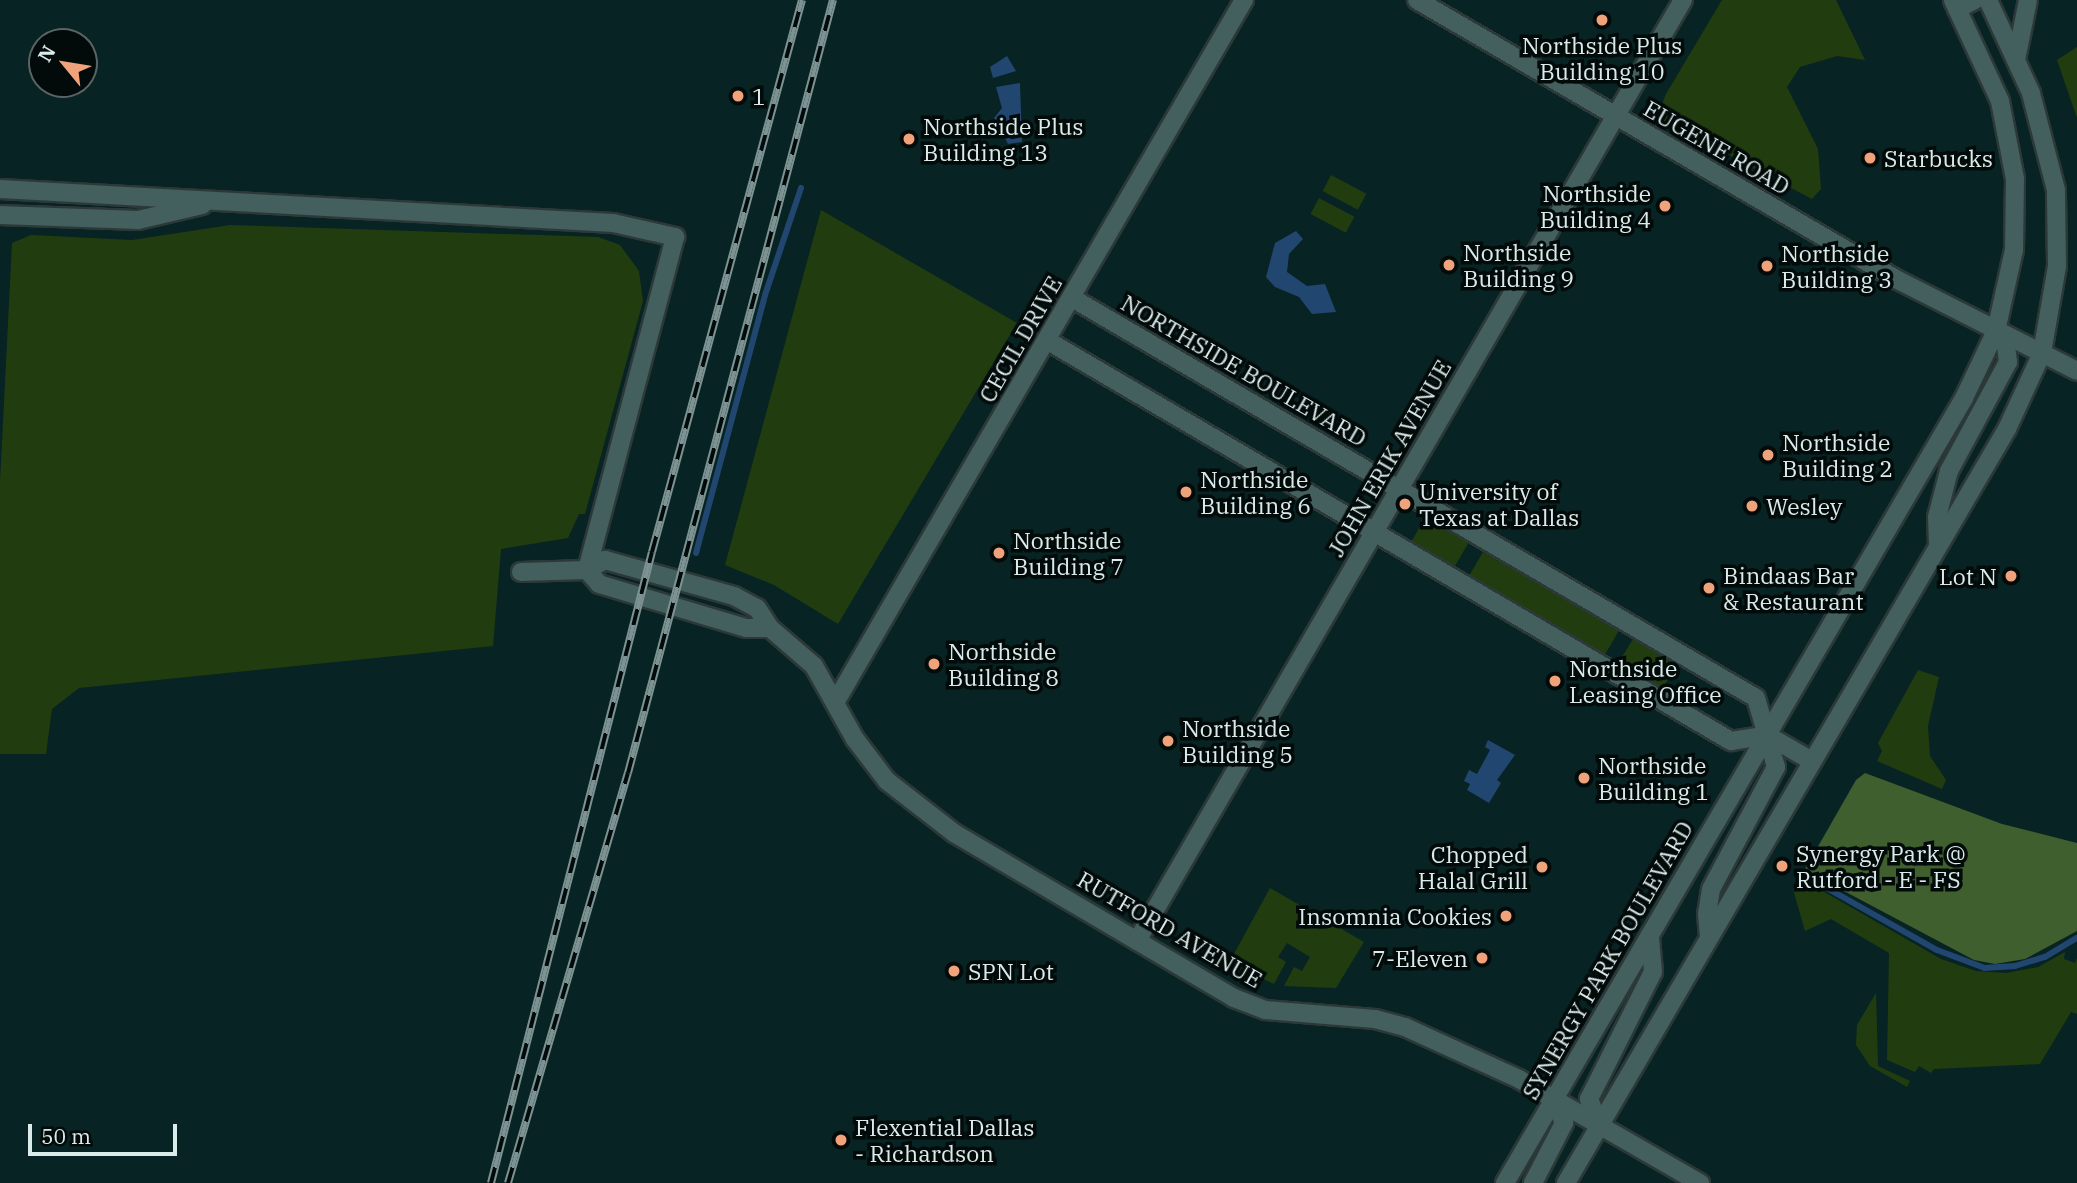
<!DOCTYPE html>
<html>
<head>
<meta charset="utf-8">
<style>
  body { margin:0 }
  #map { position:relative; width:2077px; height:1183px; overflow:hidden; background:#082323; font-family:"IBM Plex Serif",serif }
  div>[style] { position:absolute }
  .green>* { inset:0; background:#213d0f; transform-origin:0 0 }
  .forest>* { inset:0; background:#3f5f2e }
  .water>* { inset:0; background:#214771 }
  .stream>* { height:6px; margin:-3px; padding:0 3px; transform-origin:3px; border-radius:3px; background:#214771 }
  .roads { filter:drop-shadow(2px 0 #2c3938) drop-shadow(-2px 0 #2c3938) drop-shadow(0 2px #2c3938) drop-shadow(0 -2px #2c3938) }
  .minor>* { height:18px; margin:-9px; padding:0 9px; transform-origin:9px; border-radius:9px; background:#435f5e }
  .rail>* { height:8px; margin-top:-4px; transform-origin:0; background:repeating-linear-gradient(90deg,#020b0a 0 16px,#7d9292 0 32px); box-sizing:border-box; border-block:2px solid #7d9292 }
  .dots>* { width:19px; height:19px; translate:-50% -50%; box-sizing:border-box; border:4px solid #020b0a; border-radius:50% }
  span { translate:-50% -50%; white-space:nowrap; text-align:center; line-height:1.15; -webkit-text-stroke:7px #020b0a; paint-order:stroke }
  .poi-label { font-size:23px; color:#dbebea }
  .left { translate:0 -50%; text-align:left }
  .right { translate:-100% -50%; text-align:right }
  .street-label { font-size:23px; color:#dbebea }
  .north { position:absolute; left:28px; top:28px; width:70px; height:70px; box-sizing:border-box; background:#020b0a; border:2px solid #596564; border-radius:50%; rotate:300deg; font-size:19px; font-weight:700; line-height:28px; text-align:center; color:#dbebea }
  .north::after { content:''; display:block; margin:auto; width:24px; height:32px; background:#f0a27a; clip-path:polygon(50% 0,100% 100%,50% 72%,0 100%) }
  .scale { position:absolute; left:28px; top:1124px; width:149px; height:32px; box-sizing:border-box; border:4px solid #dbebea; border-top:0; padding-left:9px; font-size:21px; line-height:24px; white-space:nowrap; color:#dbebea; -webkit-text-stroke:5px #020b0a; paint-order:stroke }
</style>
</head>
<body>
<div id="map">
  <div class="green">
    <i style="clip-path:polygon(1722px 0,1836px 0,1865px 60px,1837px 56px,1800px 67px,1787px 87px,1818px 149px,1821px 189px,1812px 199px,1657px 117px,1666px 94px)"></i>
    <i style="clip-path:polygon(2077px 47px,2077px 118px,2057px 60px)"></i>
    <i style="left:1331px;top:175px;width:40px;height:18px;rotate:28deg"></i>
    <i style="left:1319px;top:198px;width:40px;height:18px;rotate:28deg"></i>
    <i style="clip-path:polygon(821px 210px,1017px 323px,838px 624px,774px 585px,725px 565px)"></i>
    <i style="clip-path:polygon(230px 225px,598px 237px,620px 245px,639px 271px,643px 301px,585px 514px,579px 514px,568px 538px,501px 549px,493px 646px,79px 688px,52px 709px,46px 754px,0 754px,0 482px,12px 243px,31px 235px,132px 240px)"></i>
    <i style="left:1425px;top:518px;width:50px;height:29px;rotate:30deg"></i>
    <i style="left:1483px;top:552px;width:157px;height:29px;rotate:30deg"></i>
    <i style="left:1633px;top:639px;width:51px;height:29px;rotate:31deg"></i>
    <i style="clip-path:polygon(1918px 670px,1939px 677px,1928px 726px,1930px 756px,1946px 780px,1942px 789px,1877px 761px,1882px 751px,1878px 743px)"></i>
    <i style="clip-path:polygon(1800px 878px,1941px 959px,1976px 971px,2006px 973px,2038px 967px,2065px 952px,2064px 959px,2075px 963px,2077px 958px,2077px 1014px,2071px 1012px,2040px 1064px,1934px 1069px,1931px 1073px,1919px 1066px,1915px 1072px,1887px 1060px,1889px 953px,1831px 919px,1805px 931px,1793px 889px)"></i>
    <i style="clip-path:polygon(1270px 888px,1364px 942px,1336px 988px,1284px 986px,1294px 967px,1302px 971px,1310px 957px,1287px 943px,1278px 957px,1286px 962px,1274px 984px,1229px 963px)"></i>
    <i style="clip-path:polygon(1876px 993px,1878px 1066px,1910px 1081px,1907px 1087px,1870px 1066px,1856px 1045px,1857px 1025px)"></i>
  </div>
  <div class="forest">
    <i style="clip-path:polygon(1865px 773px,2002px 824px,2077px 843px,2077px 931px,2025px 959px,1995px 964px,1974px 960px,1810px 873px,1805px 880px,1800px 878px,1856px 780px)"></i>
  </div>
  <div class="water">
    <i style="clip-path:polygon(1007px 56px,1016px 71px,993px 78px,990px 67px)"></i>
    <i style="clip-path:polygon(1020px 83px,1022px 142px,1008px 144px,994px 118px,1002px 108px,996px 87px)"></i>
    <i style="clip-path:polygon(1296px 231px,1303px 239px,1289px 254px,1287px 272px,1307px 286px,1325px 284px,1336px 312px,1312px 314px,1299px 297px,1275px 287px,1266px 277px,1275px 243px)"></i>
    <i style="clip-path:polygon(1488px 740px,1515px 755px,1497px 780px,1501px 783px,1489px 803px,1467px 790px,1470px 784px,1464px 781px,1469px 770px,1477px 774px,1490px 750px,1485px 747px)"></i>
  </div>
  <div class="stream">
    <i style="left:696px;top:553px;width:267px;rotate:-75deg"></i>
    <i style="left:765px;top:295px;width:113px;rotate:-71.4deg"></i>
    <i style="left:1809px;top:878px;width:147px;rotate:29.4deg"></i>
    <i style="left:1937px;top:950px;width:51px;rotate:20.6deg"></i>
    <i style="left:1985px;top:968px;width:30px;rotate:-4deg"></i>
    <i style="left:2015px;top:966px;width:31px;rotate:-17deg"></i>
    <i style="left:2045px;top:957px;width:37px;rotate:-31deg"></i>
  </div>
  <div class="roads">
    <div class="minor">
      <i style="left:1417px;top:0;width:554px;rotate:30.22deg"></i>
      <i style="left:1896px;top:279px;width:203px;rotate:26.9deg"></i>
      <i style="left:1957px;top:9px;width:20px;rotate:-27deg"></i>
      <i style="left:2016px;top:60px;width:61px;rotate:-78.7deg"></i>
      <i style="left:0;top:189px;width:614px;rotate:3.17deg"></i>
      <i style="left:613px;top:223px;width:64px;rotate:12.7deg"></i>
      <i style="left:675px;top:237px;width:344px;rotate:104.8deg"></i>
      <i style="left:0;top:215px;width:138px;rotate:2.1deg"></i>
      <i style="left:138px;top:220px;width:66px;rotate:-13.2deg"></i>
      <i style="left:1072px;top:298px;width:792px;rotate:30.32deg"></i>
      <i style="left:1756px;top:698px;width:72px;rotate:73.8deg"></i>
      <i style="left:1776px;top:767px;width:138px;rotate:118deg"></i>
      <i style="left:1711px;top:889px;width:25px;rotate:99deg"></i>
      <i style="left:1707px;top:914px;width:21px;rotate:85deg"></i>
      <i style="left:1048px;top:341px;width:792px;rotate:30.36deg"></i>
      <i style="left:1731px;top:741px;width:36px;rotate:-9deg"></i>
      <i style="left:1767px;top:735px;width:50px;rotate:30.2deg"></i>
      <i style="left:1938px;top:545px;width:28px;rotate:-92deg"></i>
      <i style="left:1937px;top:517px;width:48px;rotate:-75.4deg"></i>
      <i style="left:1949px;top:471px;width:124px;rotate:-61.6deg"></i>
      <i style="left:2008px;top:362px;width:17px;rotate:-97deg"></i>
      <i style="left:2006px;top:345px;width:17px;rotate:-126deg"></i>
      <i style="left:587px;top:570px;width:18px;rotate:49deg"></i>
      <i style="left:599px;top:584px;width:153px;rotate:16.7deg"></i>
      <i style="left:746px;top:628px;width:24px"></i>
      <i style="left:521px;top:572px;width:66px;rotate:-1.7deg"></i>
      <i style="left:587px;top:570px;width:21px;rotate:-29deg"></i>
      <i style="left:605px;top:560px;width:134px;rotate:15.6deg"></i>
      <i style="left:734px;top:596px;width:26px;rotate:28deg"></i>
      <i style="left:757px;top:608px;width:24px;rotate:57deg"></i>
      <i style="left:770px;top:628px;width:58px;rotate:40.8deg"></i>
      <i style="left:814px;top:666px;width:84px;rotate:60.7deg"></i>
      <i style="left:855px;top:739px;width:53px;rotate:52.7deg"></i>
      <i style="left:887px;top:781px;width:85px;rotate:37.8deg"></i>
      <i style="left:954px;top:833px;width:325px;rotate:30.5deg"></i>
      <i style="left:1234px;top:998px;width:33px;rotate:21deg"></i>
      <i style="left:1265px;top:1010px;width:110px;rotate:4.7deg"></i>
      <i style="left:1375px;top:1019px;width:31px;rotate:15deg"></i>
      <i style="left:1405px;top:1027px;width:125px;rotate:24.5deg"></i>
      <i style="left:1519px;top:1079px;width:209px;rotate:29.9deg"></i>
      <i style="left:836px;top:701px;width:811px;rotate:-59.8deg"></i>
      <i style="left:1137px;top:941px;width:1088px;rotate:-59.88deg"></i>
      <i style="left:1599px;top:1123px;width:26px;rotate:-113deg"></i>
      <i style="left:1589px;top:1099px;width:142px;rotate:-63.3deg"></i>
      <i style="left:1653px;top:972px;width:37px;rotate:-95deg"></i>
      <i style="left:1505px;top:1183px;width:909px;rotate:-59.68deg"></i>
      <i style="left:1964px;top:398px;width:74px;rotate:-64.5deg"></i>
      <i style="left:1996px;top:331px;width:83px;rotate:-77.5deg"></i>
      <i style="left:2014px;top:250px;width:71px;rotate:-89.2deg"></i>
      <i style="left:2015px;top:179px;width:79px;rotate:-100.9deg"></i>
      <i style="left:2000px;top:101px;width:111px;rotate:-115deg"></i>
      <i style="left:1533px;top:1183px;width:68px;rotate:-62.7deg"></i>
      <i style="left:1564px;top:1123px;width:26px;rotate:-113deg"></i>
      <i style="left:1566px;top:1183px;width:873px;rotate:-59.68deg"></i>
      <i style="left:2007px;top:429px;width:84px;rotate:-65.3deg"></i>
      <i style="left:2042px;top:353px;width:88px;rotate:-80.2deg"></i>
      <i style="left:2057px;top:266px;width:76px;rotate:-90.8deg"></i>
      <i style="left:2056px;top:190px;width:100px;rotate:-104.5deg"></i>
      <i style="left:2031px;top:93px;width:102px;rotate:-114.8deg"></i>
    </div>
  </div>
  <div class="rail">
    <i style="left:491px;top:1183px;width:651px;rotate:-75.69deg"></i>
    <i style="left:652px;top:552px;width:572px;rotate:-74.8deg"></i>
    <i style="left:508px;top:1183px;width:427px;rotate:-73.7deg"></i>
    <i style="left:628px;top:773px;width:800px;rotate:-75.15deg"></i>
  </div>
  <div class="dots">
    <i style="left:1602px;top:20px;background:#f0a27a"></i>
    <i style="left:738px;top:96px;background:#f0a27a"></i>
    <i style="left:909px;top:139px;background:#f0a27a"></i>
    <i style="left:1870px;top:158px;background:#f0a27a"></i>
    <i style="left:1665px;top:206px;background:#f0a27a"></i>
    <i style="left:1449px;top:265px;background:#f0a27a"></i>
    <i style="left:1767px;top:266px;background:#f0a27a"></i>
    <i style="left:1768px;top:455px;background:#f0a27a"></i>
    <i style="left:1186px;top:492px;background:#f0a27a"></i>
    <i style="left:1405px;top:504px;background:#f0a27a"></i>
    <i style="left:1752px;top:506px;background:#f0a27a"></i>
    <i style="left:999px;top:553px;background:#f0a27a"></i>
    <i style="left:2011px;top:576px;background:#f0a27a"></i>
    <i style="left:1709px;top:588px;background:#f0a27a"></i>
    <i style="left:934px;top:664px;background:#f0a27a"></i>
    <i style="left:1555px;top:681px;background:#f0a27a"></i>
    <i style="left:1168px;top:741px;background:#f0a27a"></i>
    <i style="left:1584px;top:778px;background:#f0a27a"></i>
    <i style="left:1782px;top:866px;background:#f0a27a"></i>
    <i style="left:1542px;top:867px;background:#f0a27a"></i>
    <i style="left:1506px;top:916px;background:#f0a27a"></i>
    <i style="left:1482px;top:958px;background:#f0a27a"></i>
    <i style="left:954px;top:971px;background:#f0a27a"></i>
    <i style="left:841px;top:1140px;background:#f0a27a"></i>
  </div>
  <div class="poi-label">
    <span style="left:1602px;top:58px">Northside Plus<br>Building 10</span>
    <span class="left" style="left:752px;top:96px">1</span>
    <span class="left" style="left:923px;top:139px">Northside Plus<br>Building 13</span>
    <span class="left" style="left:1884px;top:158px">Starbucks</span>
    <span class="right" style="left:1651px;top:206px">Northside<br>Building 4</span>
    <span class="left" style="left:1463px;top:265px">Northside<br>Building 9</span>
    <span class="left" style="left:1781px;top:266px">Northside<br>Building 3</span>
    <span class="left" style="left:1782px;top:455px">Northside<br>Building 2</span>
    <span class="left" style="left:1200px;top:492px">Northside<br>Building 6</span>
    <span class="left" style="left:1419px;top:504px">University of<br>Texas at Dallas</span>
    <span class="left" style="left:1766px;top:506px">Wesley</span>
    <span class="left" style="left:1013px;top:553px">Northside<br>Building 7</span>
    <span class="left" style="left:1723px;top:588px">Bindaas Bar<br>&amp; Restaurant</span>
    <span class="right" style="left:1997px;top:576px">Lot N</span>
    <span class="left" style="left:948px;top:664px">Northside<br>Building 8</span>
    <span class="left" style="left:1569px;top:681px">Northside<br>Leasing Office</span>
    <span class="left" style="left:1182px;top:741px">Northside<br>Building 5</span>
    <span class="left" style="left:1598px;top:778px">Northside<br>Building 1</span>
    <span class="left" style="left:1796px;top:866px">Synergy Park @<br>Rutford - E - FS</span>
    <span class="right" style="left:1528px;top:867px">Chopped<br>Halal Grill</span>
    <span class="right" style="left:1492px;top:916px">Insomnia Cookies</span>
    <span class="right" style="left:1468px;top:958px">7-Eleven</span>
    <span class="left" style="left:968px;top:971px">SPN Lot</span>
    <span class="left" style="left:855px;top:1140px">Flexential Dallas<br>- Richardson</span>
  </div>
  <div class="street-label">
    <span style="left:1717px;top:147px;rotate:30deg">EUGENE ROAD</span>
    <span style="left:1020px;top:339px;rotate:-60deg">CECIL DRIVE</span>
    <span style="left:1244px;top:370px;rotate:30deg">NORTHSIDE BOULEVARD</span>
    <span style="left:1389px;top:458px;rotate:-60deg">JOHN ERIK AVENUE</span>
    <span style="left:1170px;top:929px;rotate:30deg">RUTFORD AVENUE</span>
    <span style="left:1607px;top:960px;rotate:-60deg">SYNERGY PARK BOULEVARD</span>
  </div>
  <div class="north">N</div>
  <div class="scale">50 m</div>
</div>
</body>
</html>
